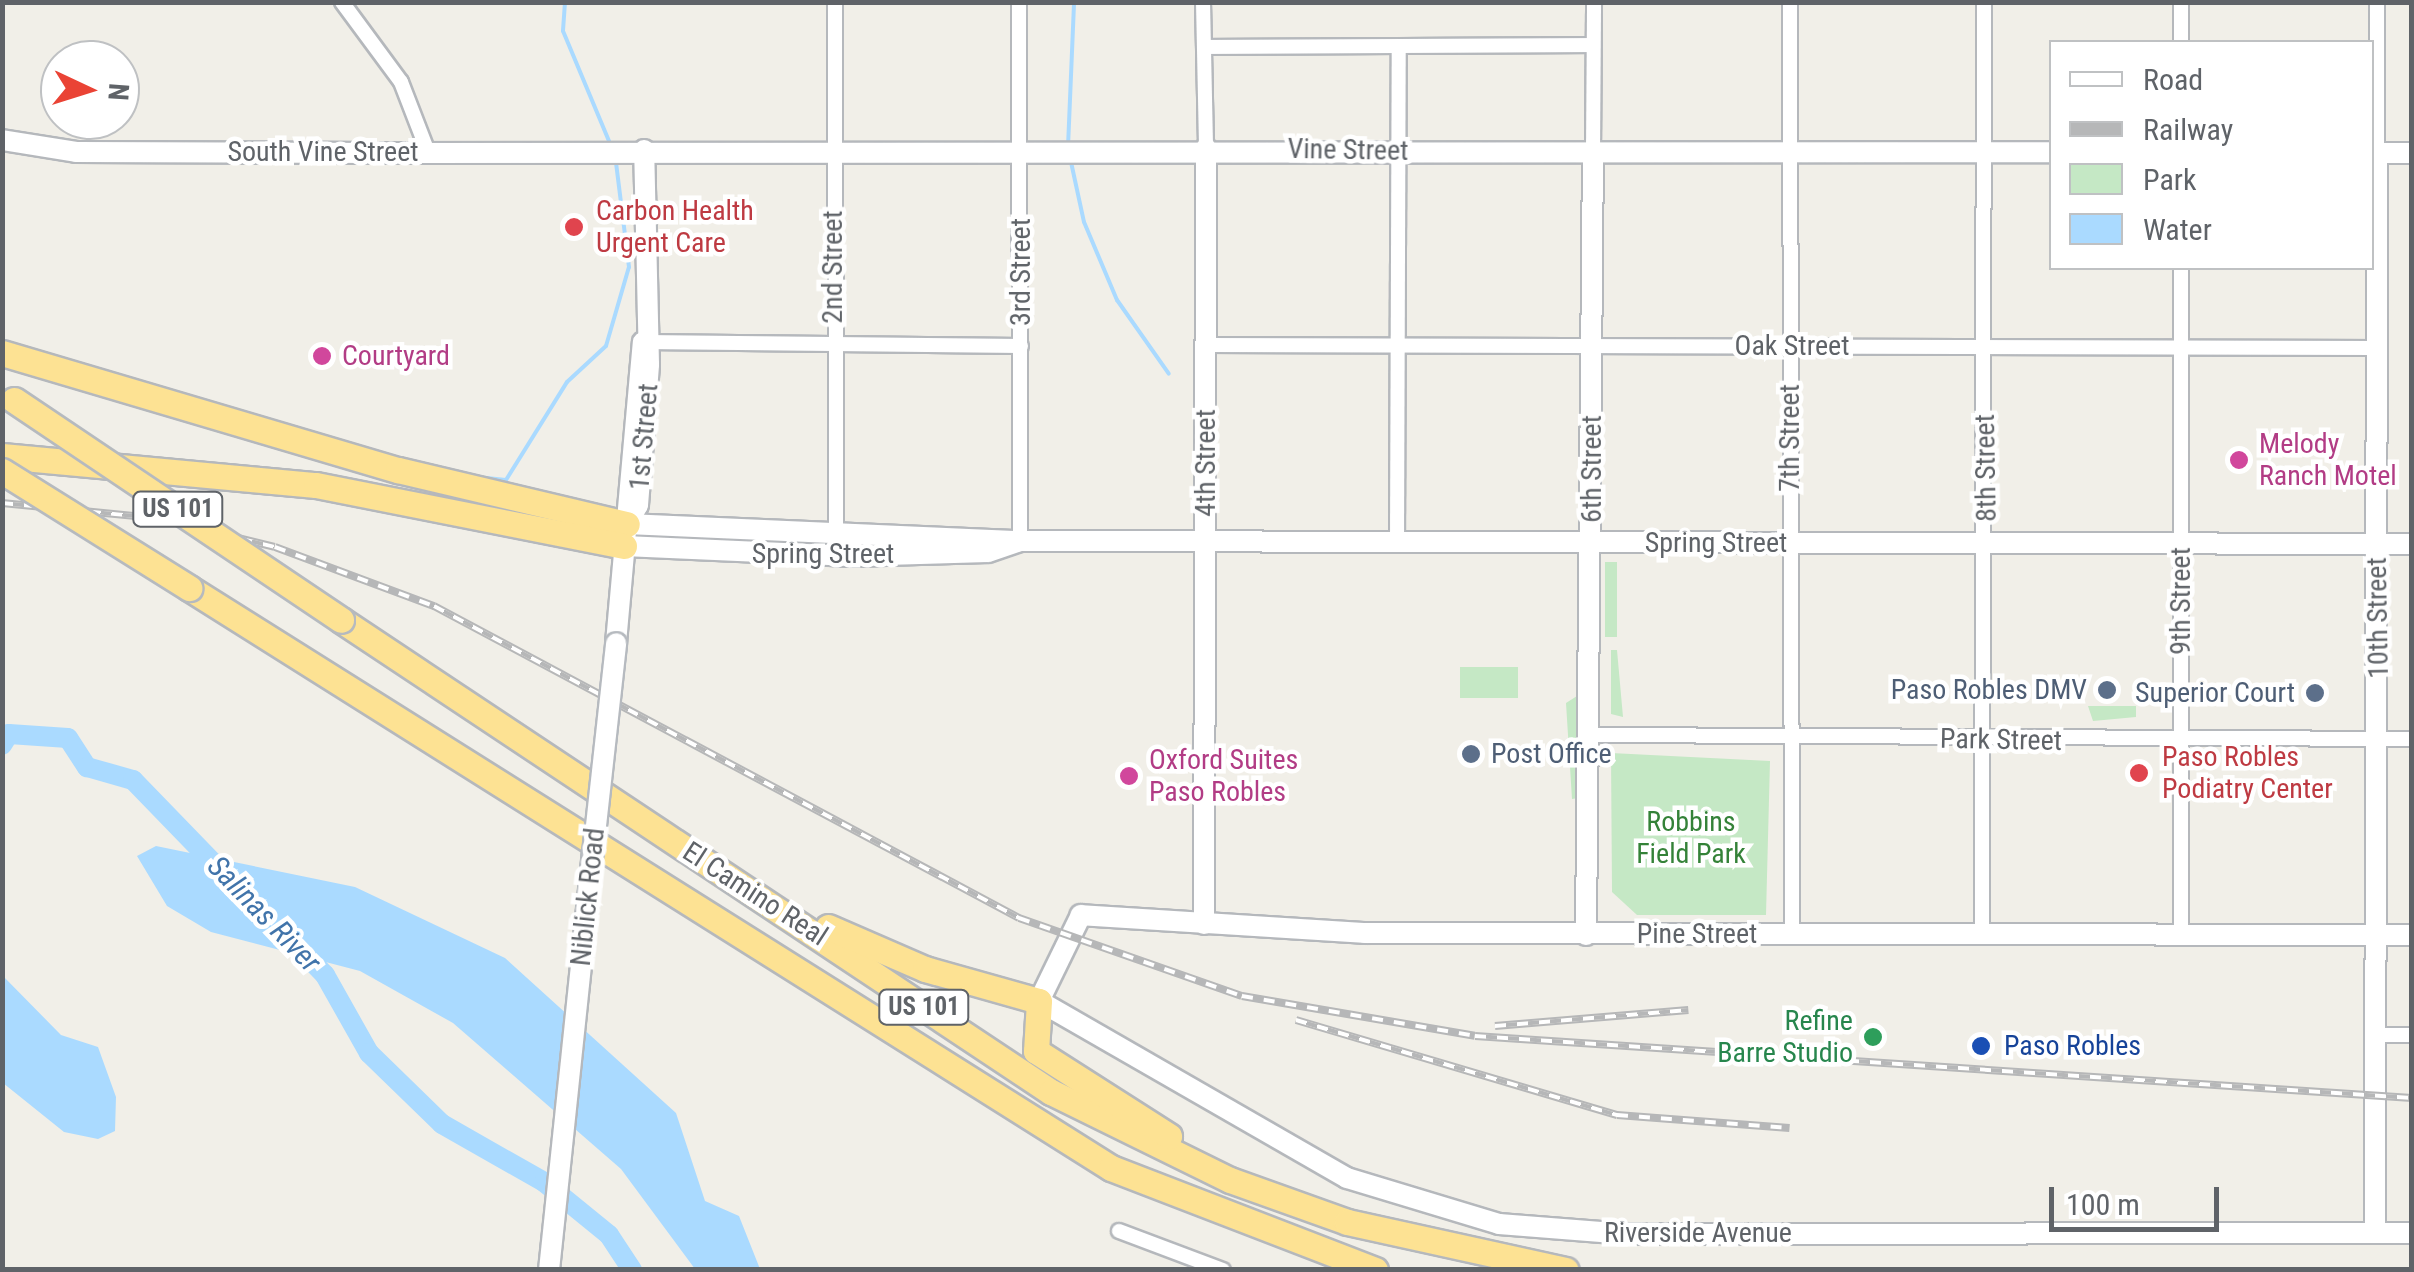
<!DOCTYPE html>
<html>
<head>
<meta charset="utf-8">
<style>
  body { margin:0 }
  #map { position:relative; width:2414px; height:1272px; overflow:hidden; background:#f1efe8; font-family:"Roboto Condensed",sans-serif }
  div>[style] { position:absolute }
  .green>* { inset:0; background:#c5e8c5; transform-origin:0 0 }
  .water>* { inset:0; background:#aadaff }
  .stream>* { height:4px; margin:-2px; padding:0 2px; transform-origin:2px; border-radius:2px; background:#aadaff }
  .river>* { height:20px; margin:-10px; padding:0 10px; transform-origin:10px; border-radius:10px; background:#aadaff }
  .roads { filter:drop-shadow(2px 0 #b5b8bc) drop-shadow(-2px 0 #b5b8bc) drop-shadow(0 2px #b5b8bc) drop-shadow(0 -2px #b5b8bc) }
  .street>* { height:14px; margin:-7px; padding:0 7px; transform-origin:7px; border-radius:7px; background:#fff }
  .secondary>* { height:20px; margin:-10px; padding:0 10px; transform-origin:10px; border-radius:10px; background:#fff }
  .highway>* { height:25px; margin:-12.5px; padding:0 12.5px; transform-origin:12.5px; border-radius:12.5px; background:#fde293 }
  .rail>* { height:8px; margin-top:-4px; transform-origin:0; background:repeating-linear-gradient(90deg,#fff 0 11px,#b6b7b8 0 22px); box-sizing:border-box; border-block:2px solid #b6b7b8 }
  .bridges { filter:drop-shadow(2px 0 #b6babf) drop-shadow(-2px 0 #b6babf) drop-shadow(0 2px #b6babf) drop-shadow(0 -2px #b6babf) }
  .secondary-bridge>* { height:20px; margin:-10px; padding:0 10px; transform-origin:10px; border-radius:10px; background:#fff }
  .highway-bridge>* { height:25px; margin:-12.5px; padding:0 12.5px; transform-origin:12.5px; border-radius:12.5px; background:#fde293 }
  .dots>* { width:28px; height:28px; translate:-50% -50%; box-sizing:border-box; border:5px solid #fff; border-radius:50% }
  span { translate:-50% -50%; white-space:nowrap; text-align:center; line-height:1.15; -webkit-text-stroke:9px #fff; paint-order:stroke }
  .shield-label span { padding:2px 8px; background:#fff; border:2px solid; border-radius:8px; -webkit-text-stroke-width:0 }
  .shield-label { font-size:25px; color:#5f6368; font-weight:700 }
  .street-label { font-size:28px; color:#5f6368 }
  .health-label { font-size:28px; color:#be3a42 }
  .left { translate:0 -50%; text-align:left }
  .hotel-label { font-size:28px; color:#b23c85 }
  .service-label { font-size:28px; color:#4e5e75 }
  .right { translate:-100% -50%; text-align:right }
  .park-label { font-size:28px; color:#348238 }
  .leisure-label { font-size:28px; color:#27864d }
  .transit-label { font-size:28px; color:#164399 }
  .water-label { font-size:30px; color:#4174aa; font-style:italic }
  .frame { position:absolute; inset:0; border:5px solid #5f6368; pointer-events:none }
  .legend { position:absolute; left:2049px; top:40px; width:325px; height:230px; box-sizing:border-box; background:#fff; border:2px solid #bfc1c3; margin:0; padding:12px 18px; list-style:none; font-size:30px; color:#5f6368 }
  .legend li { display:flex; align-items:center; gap:20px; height:50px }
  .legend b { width:50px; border:2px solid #bfc1c3 }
  .north { position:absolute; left:40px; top:40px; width:100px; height:100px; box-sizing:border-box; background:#fff; border:2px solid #bfc1c3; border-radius:50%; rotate:94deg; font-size:28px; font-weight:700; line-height:40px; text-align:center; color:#5f6368 }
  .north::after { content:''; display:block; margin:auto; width:35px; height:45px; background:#ea4335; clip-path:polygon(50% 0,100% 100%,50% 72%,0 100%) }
  .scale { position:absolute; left:2049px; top:1187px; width:170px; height:45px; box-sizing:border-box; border:5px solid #5f6368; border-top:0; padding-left:12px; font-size:30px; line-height:35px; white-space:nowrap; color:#5f6368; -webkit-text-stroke:8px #fff; paint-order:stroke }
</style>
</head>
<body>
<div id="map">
  <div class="green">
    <i style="left:1617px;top:562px;width:75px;height:12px;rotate:90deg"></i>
    <i style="clip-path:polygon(1611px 650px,1617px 650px,1623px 717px,1611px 714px)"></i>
    <i style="left:1460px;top:667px;width:58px;height:31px"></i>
    <i style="clip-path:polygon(1577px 696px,1578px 798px,1572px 799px,1566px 703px)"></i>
    <i style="clip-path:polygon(2088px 706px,2136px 706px,2136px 717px,2093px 721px)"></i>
    <i style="clip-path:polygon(1611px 753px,1770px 761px,1766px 915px,1637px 915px,1612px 892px)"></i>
  </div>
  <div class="water">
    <i style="clip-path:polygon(156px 846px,355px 887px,505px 958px,676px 1113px,705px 1201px,739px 1216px,760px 1269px,695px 1269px,621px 1169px,453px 1023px,360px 971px,211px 932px,167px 906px,137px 856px)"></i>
    <i style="clip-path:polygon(3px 976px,61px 1035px,98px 1047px,116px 1097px,115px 1131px,98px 1139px,64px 1132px,3px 1083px)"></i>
  </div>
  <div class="stream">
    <i style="left:565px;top:2px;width:29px;rotate:94deg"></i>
    <i style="left:563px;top:31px;width:127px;rotate:67.3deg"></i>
    <i style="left:1068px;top:147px;width:145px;rotate:-87.6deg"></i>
    <i style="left:1071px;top:162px;width:61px;rotate:77.8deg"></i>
    <i style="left:1084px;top:222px;width:85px;rotate:67.1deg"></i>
    <i style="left:1117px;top:300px;width:90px;rotate:54.9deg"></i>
    <i style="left:467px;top:476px;width:39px;rotate:6deg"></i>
    <i style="left:506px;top:480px;width:115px;rotate:-58.1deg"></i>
    <i style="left:567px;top:382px;width:53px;rotate:-42.7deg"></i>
    <i style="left:606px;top:346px;width:82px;rotate:-73.8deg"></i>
    <i style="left:629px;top:267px;width:106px;rotate:-97.1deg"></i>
  </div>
  <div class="river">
    <i style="left:2px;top:745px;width:13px;rotate:-58deg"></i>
    <i style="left:9px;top:734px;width:59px;rotate:3.9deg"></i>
    <i style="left:68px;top:738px;width:35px;rotate:57deg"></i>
    <i style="left:87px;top:767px;width:48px;rotate:15.8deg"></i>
    <i style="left:133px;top:780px;width:134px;rotate:45.9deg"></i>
    <i style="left:293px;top:942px;width:46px;rotate:45.9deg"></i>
    <i style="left:325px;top:975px;width:90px;rotate:60.6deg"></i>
    <i style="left:369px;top:1053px;width:102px;rotate:44.2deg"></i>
    <i style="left:442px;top:1124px;width:117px;rotate:29.6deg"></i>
    <i style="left:544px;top:1182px;width:84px;rotate:39.2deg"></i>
    <i style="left:609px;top:1235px;width:42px;rotate:56.7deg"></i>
  </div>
  <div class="roads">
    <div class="street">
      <i style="left:342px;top:2px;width:99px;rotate:53.6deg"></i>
      <i style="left:401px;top:82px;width:75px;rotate:68.9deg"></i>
      <i style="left:835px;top:2px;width:530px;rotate:89.89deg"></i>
      <i style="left:1019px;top:2px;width:539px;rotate:89.89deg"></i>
      <i style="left:1203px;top:2px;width:146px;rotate:88.8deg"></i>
      <i style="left:1790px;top:2px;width:931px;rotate:89.88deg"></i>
      <i style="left:2181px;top:2px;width:40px;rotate:90deg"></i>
      <i style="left:1206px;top:47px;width:387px;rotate:-0.3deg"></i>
      <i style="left:1593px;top:152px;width:150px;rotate:-89.6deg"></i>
      <i style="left:2377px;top:153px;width:151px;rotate:-90deg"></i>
      <i style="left:644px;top:342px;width:377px;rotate:0.6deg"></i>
      <i style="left:1206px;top:345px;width:1171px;rotate:0.15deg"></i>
      <i style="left:1397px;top:542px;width:495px;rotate:-89.8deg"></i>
      <i style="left:1591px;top:735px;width:821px;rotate:0.28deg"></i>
      <i style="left:1982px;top:934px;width:932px;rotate:-89.88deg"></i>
      <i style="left:2181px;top:935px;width:667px;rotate:-90deg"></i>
      <i style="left:2375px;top:1035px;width:37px"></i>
      <i style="left:1119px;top:1231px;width:111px;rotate:20.6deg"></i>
    </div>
    <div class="secondary">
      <i style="left:2px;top:140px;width:75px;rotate:9.2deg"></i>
      <i style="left:76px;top:152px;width:307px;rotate:0.2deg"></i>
      <i style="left:383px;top:153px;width:1669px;rotate:-0.03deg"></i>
      <i style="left:2372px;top:153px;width:40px"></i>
      <i style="left:627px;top:524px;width:393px;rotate:2.5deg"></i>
      <i style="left:1020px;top:541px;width:1392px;rotate:0.12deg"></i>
      <i style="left:627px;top:524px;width:22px;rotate:-60deg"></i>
      <i style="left:638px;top:505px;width:141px;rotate:-85.5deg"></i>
      <i style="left:649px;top:364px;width:214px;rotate:-91.3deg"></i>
      <i style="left:624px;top:546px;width:228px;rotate:2.5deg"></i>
      <i style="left:852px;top:556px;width:136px;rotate:-1.7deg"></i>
      <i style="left:988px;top:552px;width:34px;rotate:-19deg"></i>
      <i style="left:616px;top:643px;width:302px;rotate:-84.9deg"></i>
      <i style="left:1204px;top:924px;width:776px;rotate:-89.85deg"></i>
      <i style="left:1586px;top:935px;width:783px;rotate:-89.49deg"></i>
      <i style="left:2412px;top:935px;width:1047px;rotate:-179.89deg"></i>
      <i style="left:1365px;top:933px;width:285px;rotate:-176.4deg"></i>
      <i style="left:1081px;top:915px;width:96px;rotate:116deg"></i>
      <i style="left:1039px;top:1001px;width:355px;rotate:29.9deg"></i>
      <i style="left:1347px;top:1178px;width:159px;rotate:16.8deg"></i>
      <i style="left:1499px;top:1224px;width:128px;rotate:4.5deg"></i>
      <i style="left:1627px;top:1234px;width:785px;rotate:-0.07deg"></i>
      <i style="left:2375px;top:1233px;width:1080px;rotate:-89.89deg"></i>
      <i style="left:549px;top:1270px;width:419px;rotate:-84deg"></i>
    </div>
    <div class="highway">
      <i style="left:2px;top:353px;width:413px;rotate:16.5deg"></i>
      <i style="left:398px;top:470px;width:235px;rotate:13.3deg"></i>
      <i style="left:2px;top:456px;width:315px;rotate:5.3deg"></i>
      <i style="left:316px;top:485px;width:314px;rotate:11.2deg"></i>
      <i style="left:189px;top:588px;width:1089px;rotate:32.17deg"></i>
      <i style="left:1111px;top:1168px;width:283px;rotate:21.1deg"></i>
      <i style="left:341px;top:620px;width:853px;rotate:33.62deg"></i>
      <i style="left:1051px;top:1092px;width:199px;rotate:26.2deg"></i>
      <i style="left:1230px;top:1180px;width:124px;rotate:19.7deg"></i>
      <i style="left:1347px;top:1222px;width:224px;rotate:12.4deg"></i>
      <i style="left:828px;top:927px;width:106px;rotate:23.4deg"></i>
      <i style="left:925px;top:969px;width:118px;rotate:15.7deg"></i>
      <i style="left:1039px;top:1001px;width:50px;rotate:93.4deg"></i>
      <i style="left:1036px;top:1051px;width:158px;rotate:32.6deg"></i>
    </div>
  </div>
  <div class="rail">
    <i style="left:2px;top:503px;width:155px;rotate:5.6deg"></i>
    <i style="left:156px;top:518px;width:122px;rotate:13.7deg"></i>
    <i style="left:275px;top:547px;width:170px;rotate:20.4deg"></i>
    <i style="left:434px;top:606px;width:663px;rotate:28.07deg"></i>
    <i style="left:1019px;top:918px;width:236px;rotate:19.3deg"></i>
    <i style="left:1242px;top:996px;width:236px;rotate:9.7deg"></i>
    <i style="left:1475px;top:1036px;width:939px;rotate:3.79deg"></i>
    <i style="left:1296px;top:1020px;width:335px;rotate:16.5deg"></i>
    <i style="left:1617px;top:1115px;width:173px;rotate:4.3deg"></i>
    <i style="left:1495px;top:1026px;width:194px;rotate:-4.7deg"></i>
  </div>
  <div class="bridges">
    <div class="secondary-bridge">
      <i style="left:593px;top:853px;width:211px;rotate:-83.7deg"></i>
    </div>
    <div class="highway-bridge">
      <i style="left:14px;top:400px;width:394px;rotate:33.9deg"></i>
      <i style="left:2px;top:471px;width:221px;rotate:32deg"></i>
    </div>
  </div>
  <div class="dots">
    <i style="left:574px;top:227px;background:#e0444e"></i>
    <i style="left:322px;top:356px;background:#d1479c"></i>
    <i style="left:2239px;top:460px;background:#d1479c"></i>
    <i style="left:2107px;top:690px;background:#5c6f8a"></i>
    <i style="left:2315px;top:693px;background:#5c6f8a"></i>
    <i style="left:1471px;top:754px;background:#5c6f8a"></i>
    <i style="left:2139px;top:773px;background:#e0444e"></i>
    <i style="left:1129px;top:776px;background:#d1479c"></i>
    <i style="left:1873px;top:1037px;background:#2e9e5b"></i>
    <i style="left:1981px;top:1046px;background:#1a4fb4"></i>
  </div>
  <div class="shield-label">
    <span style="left:178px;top:509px">US 101</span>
    <span style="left:924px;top:1007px">US 101</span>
  </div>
  <div class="street-label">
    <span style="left:1348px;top:150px;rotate:1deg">Vine Street</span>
    <span style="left:323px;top:152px">South Vine Street</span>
    <span style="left:833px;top:267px;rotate:-90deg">2nd Street</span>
    <span style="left:1021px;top:272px;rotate:-90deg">3rd Street</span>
    <span style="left:1792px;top:346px">Oak Street</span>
    <span style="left:644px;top:437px;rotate:-85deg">1st Street</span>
    <span style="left:1790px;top:438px;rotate:-90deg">7th Street</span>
    <span style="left:1206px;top:463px;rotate:-90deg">4th Street</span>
    <span style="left:1986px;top:468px;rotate:-91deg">8th Street</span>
    <span style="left:1592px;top:469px;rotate:-90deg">6th Street</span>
    <span style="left:1716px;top:543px">Spring Street</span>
    <span style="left:823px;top:554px">Spring Street</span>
    <span style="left:2181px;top:601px;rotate:-90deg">9th Street</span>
    <span style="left:2378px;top:618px;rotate:-91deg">10th Street</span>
    <span style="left:2001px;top:740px;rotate:1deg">Park Street</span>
    <span style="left:755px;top:894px;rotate:33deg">El Camino Real</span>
    <span style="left:588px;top:897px;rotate:-84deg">Niblick Road</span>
    <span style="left:1697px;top:934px">Pine Street</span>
    <span style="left:1698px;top:1233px">Riverside Avenue</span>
  </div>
  <div class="health-label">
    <span class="left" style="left:596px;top:227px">Carbon Health<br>Urgent Care</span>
    <span class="left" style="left:2162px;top:773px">Paso Robles<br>Podiatry Center</span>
  </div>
  <div class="hotel-label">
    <span class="left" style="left:342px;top:356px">Courtyard</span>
    <span class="left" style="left:2259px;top:460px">Melody<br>Ranch Motel</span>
    <span class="left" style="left:1149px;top:776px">Oxford Suites<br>Paso Robles</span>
  </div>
  <div class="service-label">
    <span class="right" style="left:2087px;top:690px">Paso Robles DMV</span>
    <span class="right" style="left:2295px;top:693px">Superior Court</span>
    <span class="left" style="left:1491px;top:754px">Post Office</span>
  </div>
  <div class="park-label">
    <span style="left:1691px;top:838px">Robbins<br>Field Park</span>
  </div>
  <div class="leisure-label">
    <span class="right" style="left:1853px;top:1037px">Refine<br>Barre Studio</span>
  </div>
  <div class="transit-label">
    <span class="left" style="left:2004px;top:1046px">Paso Robles</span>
  </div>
  <div class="water-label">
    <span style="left:264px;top:914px;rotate:46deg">Salinas River</span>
  </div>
  <div class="frame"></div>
  <ul class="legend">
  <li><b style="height:12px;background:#fff"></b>Road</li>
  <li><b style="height:12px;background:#b6b7b8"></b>Railway</li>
  <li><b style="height:28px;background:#c5e8c5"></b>Park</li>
  <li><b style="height:28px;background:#aadaff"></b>Water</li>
  </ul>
  <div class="north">N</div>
  <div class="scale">100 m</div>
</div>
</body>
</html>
